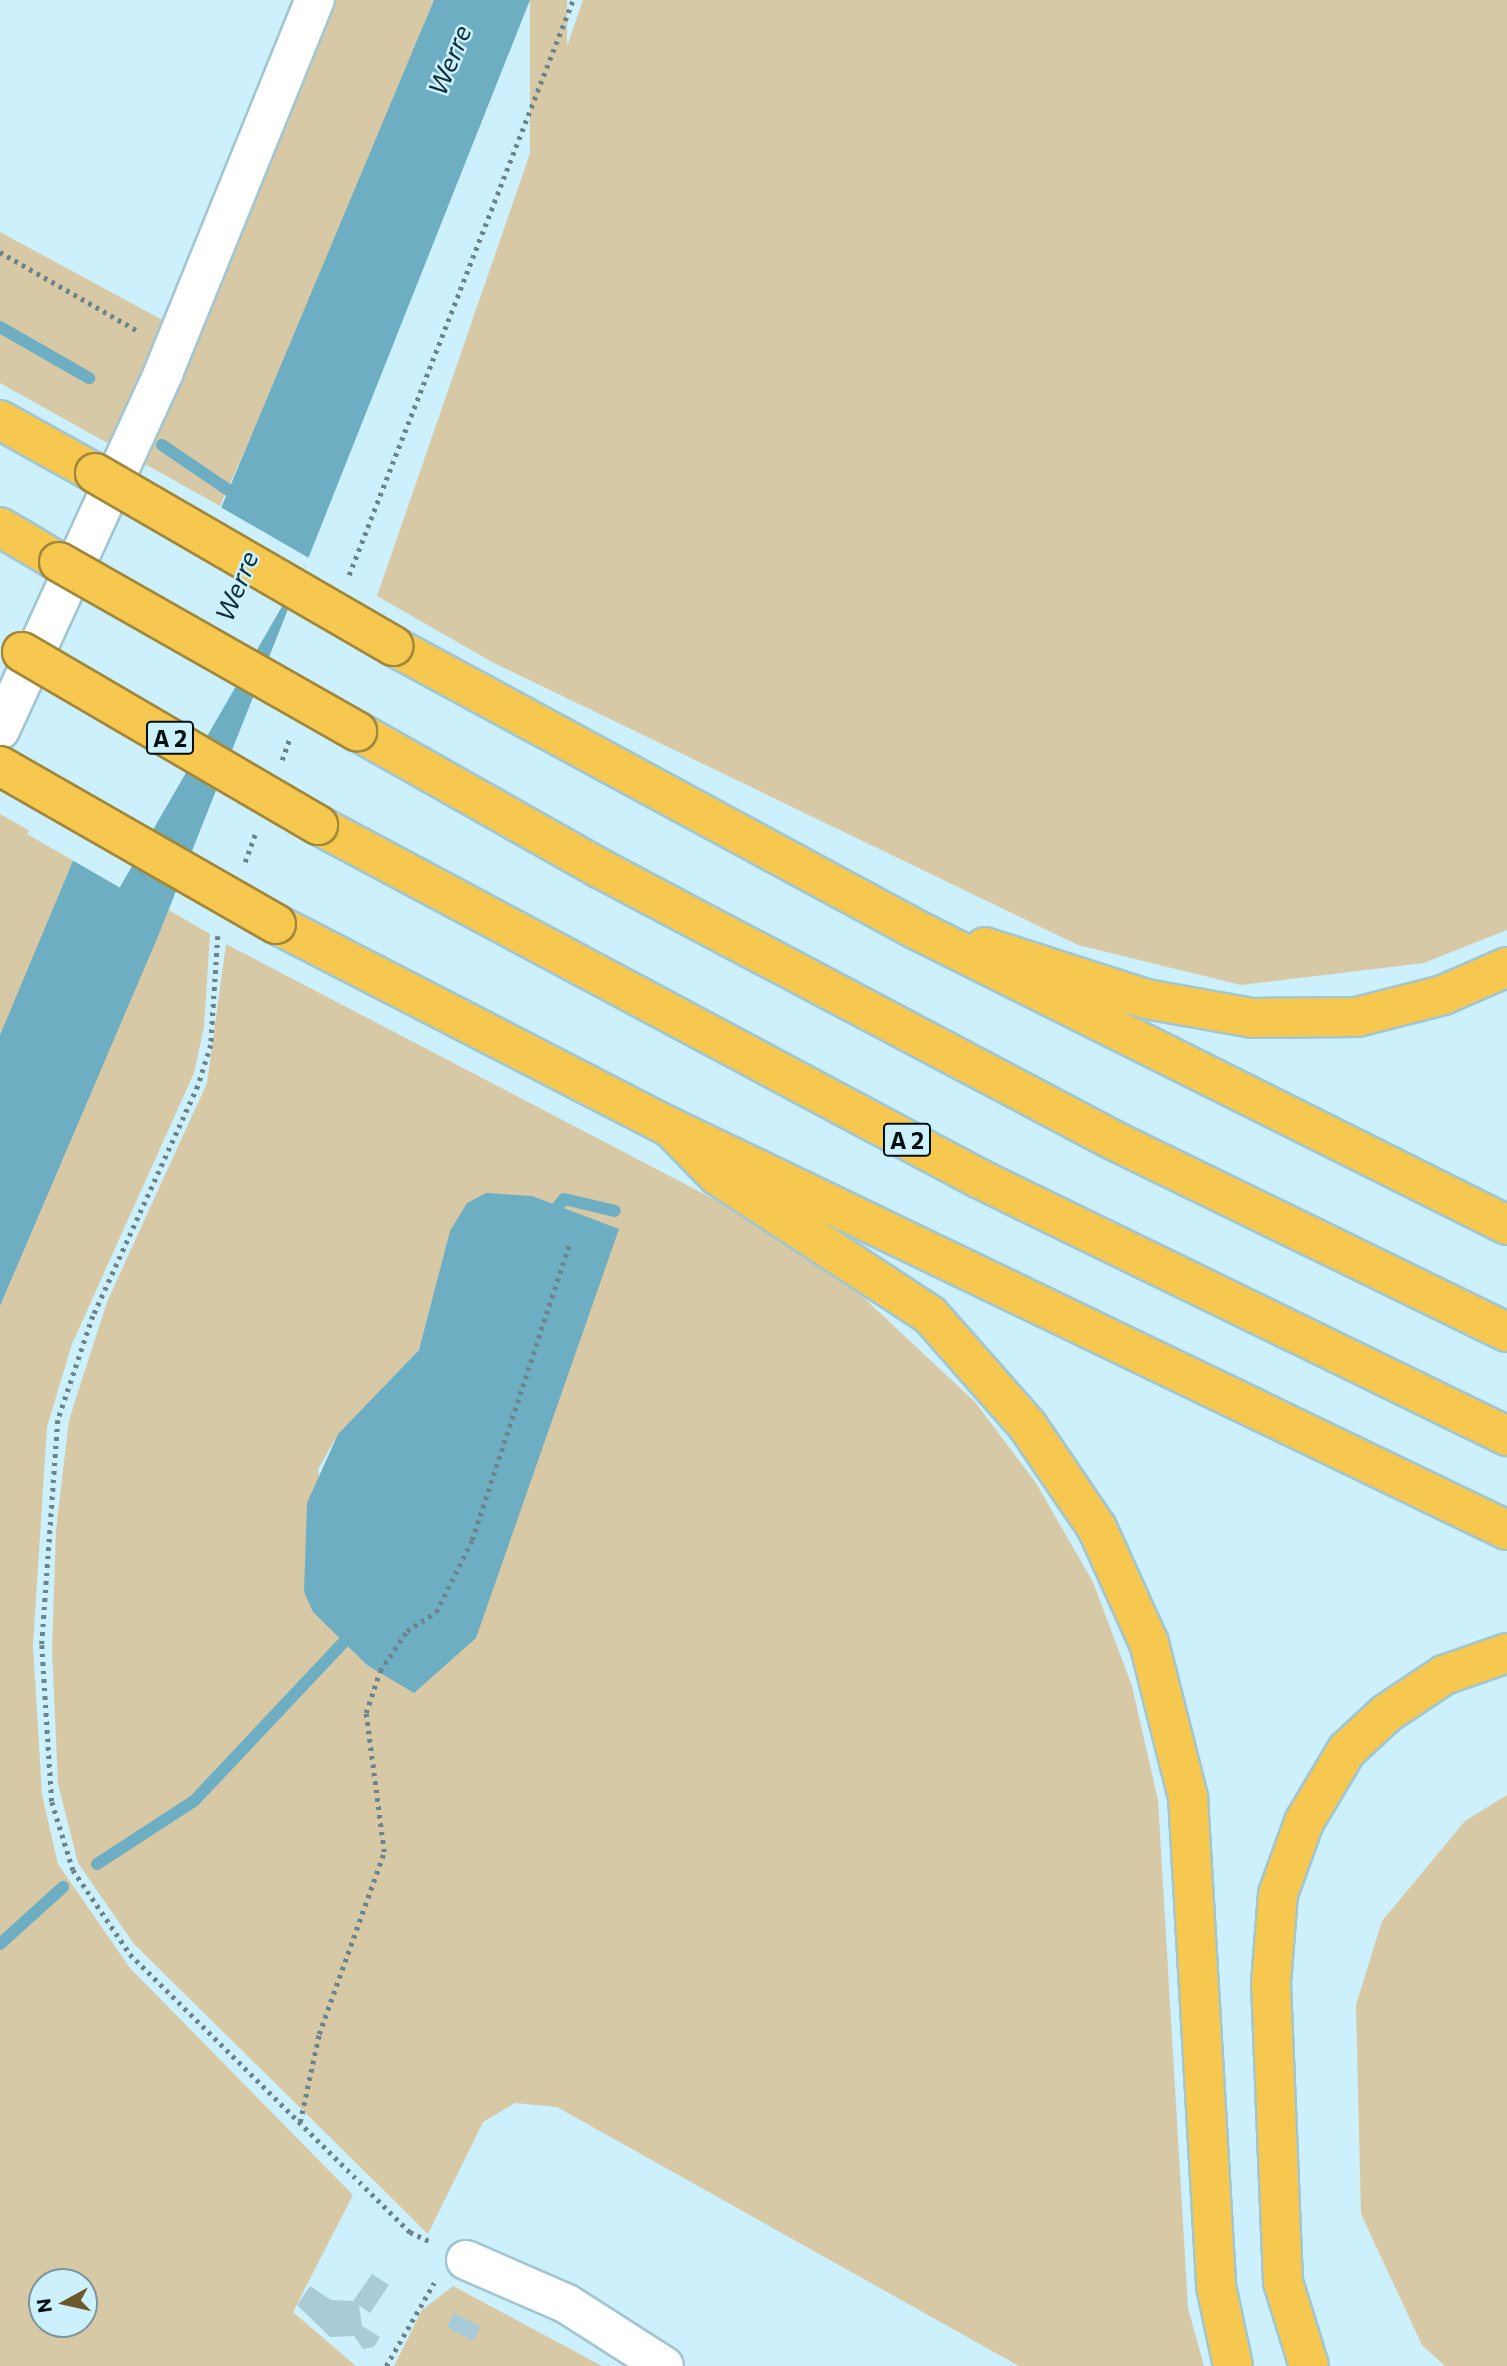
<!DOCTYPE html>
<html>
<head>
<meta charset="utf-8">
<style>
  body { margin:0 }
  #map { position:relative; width:1507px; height:2366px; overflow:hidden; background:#ccf0fc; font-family:Commissioner,sans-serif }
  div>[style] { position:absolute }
  .green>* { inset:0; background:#d8c9a6; transform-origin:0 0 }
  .water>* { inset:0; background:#6daec2 }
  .pier>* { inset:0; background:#ccf0fc; transform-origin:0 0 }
  .stream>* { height:12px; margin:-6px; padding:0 6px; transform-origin:6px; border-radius:6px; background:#6daec2 }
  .building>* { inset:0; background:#a8cbd7; transform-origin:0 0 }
  .path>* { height:4.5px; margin-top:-2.25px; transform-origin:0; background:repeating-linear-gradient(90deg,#6b838b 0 3.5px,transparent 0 8.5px) }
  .roads { filter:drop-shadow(2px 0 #a2c6d1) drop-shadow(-2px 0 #a2c6d1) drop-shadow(0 2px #a2c6d1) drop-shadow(0 -2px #a2c6d1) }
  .minor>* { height:38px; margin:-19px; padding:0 19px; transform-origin:19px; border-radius:19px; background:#fff }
  .motorway>* { height:38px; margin:-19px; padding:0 19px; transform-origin:19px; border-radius:19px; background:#f6c84f }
  .bridges { filter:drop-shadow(2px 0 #a1873a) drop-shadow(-2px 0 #a1873a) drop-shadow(0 2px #a1873a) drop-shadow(0 -2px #a1873a) }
  .motorway-bridge>* { height:38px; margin:-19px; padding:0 19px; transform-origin:19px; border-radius:19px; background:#f6c84f }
  span { translate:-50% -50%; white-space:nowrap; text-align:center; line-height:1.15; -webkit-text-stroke:5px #ccf0fc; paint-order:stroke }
  .shield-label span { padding:2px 5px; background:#ccf0fc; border:2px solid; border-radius:5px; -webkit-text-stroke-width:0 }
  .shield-label { font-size:23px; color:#040f13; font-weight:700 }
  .water-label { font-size:26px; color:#0e2f38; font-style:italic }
  .north { position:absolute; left:28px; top:2268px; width:70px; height:70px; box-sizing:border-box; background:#ccf0fc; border:2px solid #7c969f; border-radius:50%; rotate:262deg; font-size:19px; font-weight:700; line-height:28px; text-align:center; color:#040f13 }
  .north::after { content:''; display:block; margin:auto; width:24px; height:32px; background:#6d5928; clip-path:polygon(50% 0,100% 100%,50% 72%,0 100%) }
</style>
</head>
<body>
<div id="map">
  <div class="green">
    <i style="clip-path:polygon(291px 0,434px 0,320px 283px,220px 506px,0 383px,0 232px,170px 324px)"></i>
    <i style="left:530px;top:0;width:37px;height:599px"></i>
    <i style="clip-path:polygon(583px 0,1507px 0,1507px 930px,1424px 963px,1241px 985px,1078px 945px,492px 662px,377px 596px)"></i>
    <i style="clip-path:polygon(0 814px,78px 858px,0 1035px)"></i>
    <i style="clip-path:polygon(evenodd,167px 909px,210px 934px,204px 1027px,194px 1073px,72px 1344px,47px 1427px,33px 1645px,42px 1795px,58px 1864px,130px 1968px,353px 2195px,293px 2312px,356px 2366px,0 2366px,0 1306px,167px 909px,42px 2282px,84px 2282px,84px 2324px,42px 2324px,42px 2282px)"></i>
    <i style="clip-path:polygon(evenodd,226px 944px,750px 1218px,864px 1298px,975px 1402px,1036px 1483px,1093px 1582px,1132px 1686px,1158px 1800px,1188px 2308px,1204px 2366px,1019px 2366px,557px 2107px,515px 2103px,483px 2122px,428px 2234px,134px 1944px,78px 1863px,58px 1784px,52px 1649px,56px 1530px,69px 1420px,107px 1302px,207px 1083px,226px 944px,429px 1324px,380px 1671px,366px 1665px,318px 1469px,338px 1434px,419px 1350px,429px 1324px)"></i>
    <i style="clip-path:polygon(1507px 1795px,1507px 2366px,1445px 2366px,1422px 2345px,1361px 2214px,1356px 2005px,1382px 1921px,1465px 1821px)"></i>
    <i style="clip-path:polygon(453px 2286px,602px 2366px,394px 2366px,422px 2310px)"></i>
  </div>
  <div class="water">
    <i style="clip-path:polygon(434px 0,530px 0,159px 934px,0 1306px,0 1035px)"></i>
    <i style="clip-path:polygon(486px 1193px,532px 1196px,619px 1229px,476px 1638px,414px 1693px,367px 1665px,313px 1612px,304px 1592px,307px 1503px,338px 1434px,419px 1350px,450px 1231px,467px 1203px)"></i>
  </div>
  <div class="pier">
    <i style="left:217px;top:505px;width:107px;height:380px;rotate:30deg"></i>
  </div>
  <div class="stream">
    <i style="left:0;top:327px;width:103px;rotate:29.8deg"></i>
    <i style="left:162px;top:445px;width:94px;rotate:34.2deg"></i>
    <i style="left:549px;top:1217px;width:23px;rotate:-50deg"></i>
    <i style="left:564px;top:1199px;width:52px;rotate:13.2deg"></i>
    <i style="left:97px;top:1864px;width:116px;rotate:-33deg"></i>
    <i style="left:194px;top:1801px;width:233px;rotate:-46.7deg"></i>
    <i style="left:0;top:1944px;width:85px;rotate:-42.1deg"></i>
  </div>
  <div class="building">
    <i style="clip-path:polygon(372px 2274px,389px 2285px,370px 2313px,359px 2305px,362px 2326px,380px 2337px,374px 2347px,363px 2349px,354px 2336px,330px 2337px,297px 2305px,310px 2286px,331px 2300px,353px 2301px)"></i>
    <i style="left:454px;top:2313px;width:30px;height:16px;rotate:27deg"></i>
  </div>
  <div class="path">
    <i style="left:0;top:252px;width:159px;rotate:29.8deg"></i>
    <i style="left:349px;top:575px;width:617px;rotate:-68.72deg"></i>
    <i style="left:282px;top:760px;width:23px;rotate:-70deg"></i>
    <i style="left:245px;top:862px;width:30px;rotate:-70deg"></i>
    <i style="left:218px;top:936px;width:109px;rotate:93.7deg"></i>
    <i style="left:211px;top:1045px;width:43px;rotate:107.6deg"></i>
    <i style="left:198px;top:1086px;width:253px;rotate:114.5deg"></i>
    <i style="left:93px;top:1316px;width:110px;rotate:108.6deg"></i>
    <i style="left:58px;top:1420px;width:226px;rotate:94.1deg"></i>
    <i style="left:42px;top:1645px;width:157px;rotate:86.4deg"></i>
    <i style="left:52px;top:1802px;width:71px;rotate:72.8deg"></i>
    <i style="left:73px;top:1870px;width:102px;rotate:55.8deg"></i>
    <i style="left:130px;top:1954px;width:395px;rotate:44.8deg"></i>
    <i style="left:410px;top:2232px;width:23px;rotate:25deg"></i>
    <i style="left:300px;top:2122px;width:90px;rotate:-77.8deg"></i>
    <i style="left:319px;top:2034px;width:193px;rotate:-70.3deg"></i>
    <i style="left:384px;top:1852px;width:140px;rotate:-97.4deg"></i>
    <i style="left:366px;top:1713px;width:44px;rotate:-71.6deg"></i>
    <i style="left:380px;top:1671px;width:48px;rotate:-56deg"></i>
    <i style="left:407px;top:1631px;width:35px;rotate:-33deg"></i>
    <i style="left:436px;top:1612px;width:80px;rotate:-63.4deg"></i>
    <i style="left:472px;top:1540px;width:311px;rotate:-71.8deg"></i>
    <i style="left:386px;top:2366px;width:96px;rotate:-60deg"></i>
  </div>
  <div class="roads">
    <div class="minor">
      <i style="left:0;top:730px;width:395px;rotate:-65.4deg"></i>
      <i style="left:164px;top:371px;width:401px;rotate:-67.9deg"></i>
      <i style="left:466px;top:2260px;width:110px;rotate:23.5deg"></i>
      <i style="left:567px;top:2304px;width:115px;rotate:32.6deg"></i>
    </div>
    <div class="motorway">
      <i style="left:0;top:420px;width:109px;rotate:29.2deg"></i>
      <i style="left:0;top:527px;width:69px;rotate:30.7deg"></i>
      <i style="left:393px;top:646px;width:594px;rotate:28.46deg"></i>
      <i style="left:915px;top:929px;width:662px;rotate:26.57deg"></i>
      <i style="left:357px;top:731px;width:280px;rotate:29.5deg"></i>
      <i style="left:601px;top:869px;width:579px;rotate:27.89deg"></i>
      <i style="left:1113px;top:1140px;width:438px;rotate:26deg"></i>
      <i style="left:318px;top:825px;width:748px;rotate:28.14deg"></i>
      <i style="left:978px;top:1178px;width:589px;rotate:26deg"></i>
      <i style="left:276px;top:924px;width:443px;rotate:27.3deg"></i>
      <i style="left:670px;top:1127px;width:929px;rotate:25.71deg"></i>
      <i style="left:985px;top:947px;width:169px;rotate:17.9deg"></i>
      <i style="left:1146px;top:999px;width:109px;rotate:10.1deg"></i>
      <i style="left:1253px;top:1018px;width:104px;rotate:-0.6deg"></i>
      <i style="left:1357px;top:1017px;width:89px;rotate:-14.3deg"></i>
      <i style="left:1443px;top:995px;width:70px;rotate:-23.6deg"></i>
      <i style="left:670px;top:1127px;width:67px;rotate:45.6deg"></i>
      <i style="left:717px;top:1175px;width:255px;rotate:33.3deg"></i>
      <i style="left:930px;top:1315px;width:147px;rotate:48.6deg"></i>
      <i style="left:1027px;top:1425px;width:125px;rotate:55.8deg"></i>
      <i style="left:1097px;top:1528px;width:126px;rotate:65.7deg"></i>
      <i style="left:1149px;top:1643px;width:159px;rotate:75.8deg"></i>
      <i style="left:1188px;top:1797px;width:490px;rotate:86.7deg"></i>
      <i style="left:1216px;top:2286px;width:82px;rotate:78deg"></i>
      <i style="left:1309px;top:2366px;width:88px;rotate:-107.2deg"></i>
      <i style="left:1283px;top:2282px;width:299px;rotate:-92.3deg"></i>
      <i style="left:1271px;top:1983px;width:89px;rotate:-85.5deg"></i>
      <i style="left:1278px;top:1894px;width:77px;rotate:-70.1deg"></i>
      <i style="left:1304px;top:1822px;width:84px;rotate:-59.2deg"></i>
      <i style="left:1347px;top:1750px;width:54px;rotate:-42.8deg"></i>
      <i style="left:1387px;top:1713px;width:69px;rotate:-33.7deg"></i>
      <i style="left:1444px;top:1675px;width:67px;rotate:-19.2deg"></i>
    </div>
  </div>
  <div class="bridges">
    <div class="motorway-bridge">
      <i style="left:95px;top:473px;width:345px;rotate:30.1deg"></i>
      <i style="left:59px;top:562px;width:343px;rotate:29.6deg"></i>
      <i style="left:22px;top:652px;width:343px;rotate:30.3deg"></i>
      <i style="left:0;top:766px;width:318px;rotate:29.8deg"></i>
    </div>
  </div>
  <div class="shield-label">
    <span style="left:170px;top:738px">A 2</span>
    <span style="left:907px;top:1140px">A 2</span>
  </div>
  <div class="water-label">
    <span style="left:449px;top:60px;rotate:-68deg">Werre</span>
    <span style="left:236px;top:586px;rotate:-68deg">Werre</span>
  </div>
  <div class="north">N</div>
</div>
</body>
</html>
